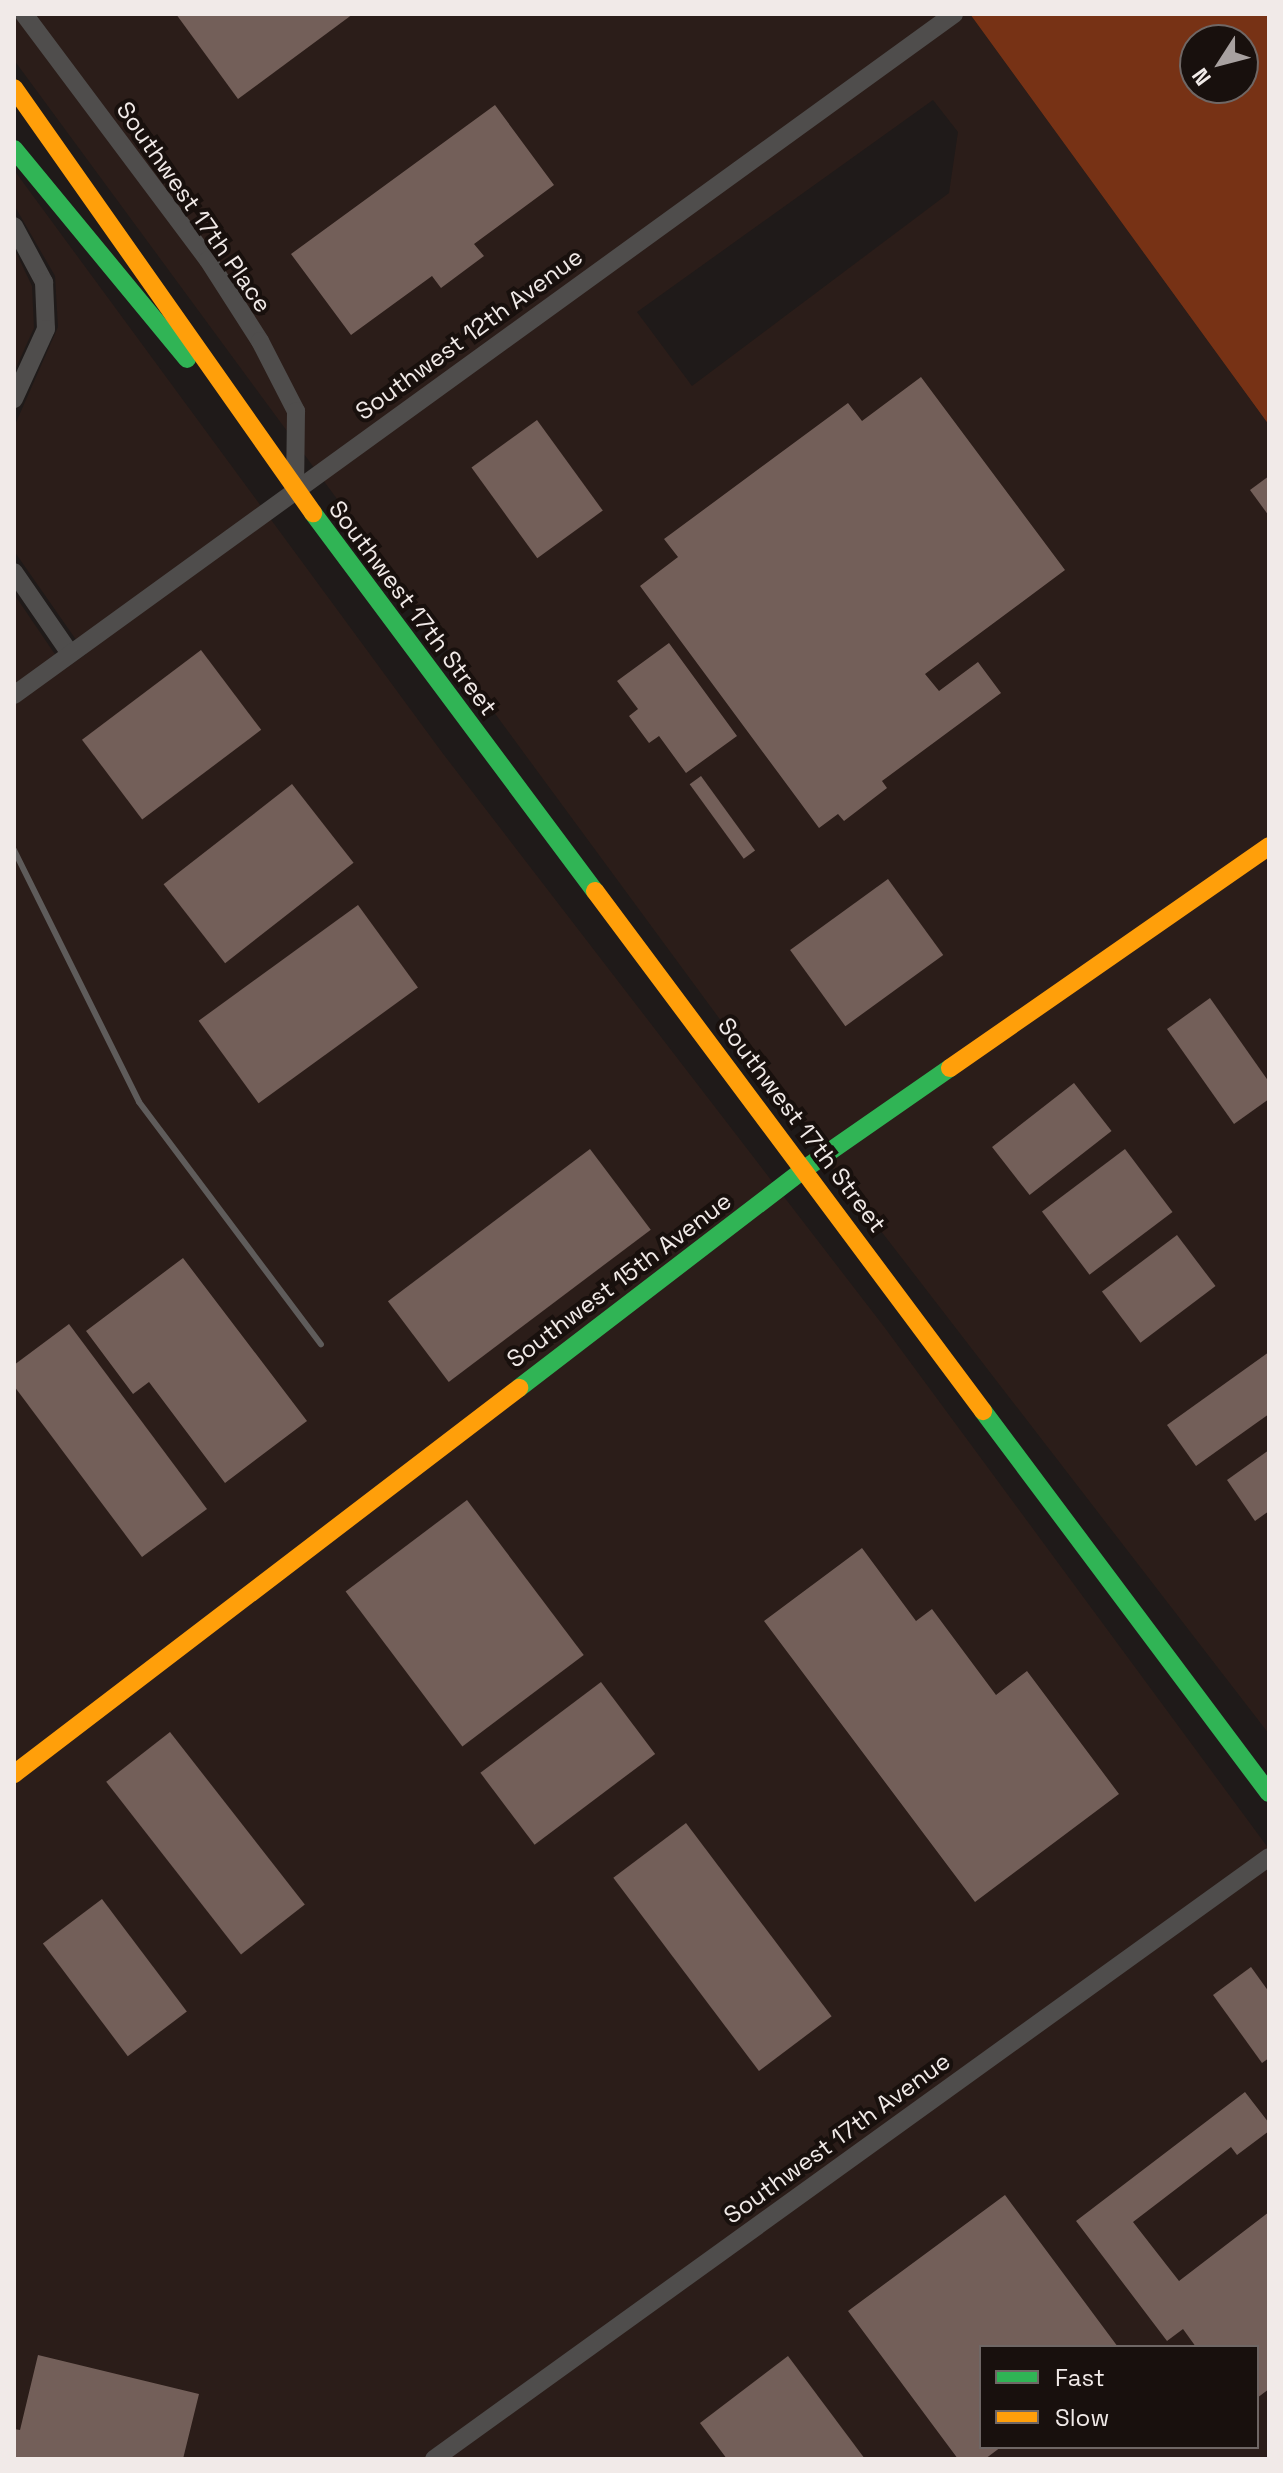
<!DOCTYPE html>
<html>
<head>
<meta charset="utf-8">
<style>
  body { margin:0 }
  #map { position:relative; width:1283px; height:2473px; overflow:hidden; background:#1f1a19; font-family:"Space Grotesk",sans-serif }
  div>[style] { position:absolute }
  .built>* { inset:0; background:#2b1d19 }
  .forest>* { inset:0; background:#773215 }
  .building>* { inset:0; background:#735f59; transform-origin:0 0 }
  .street>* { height:18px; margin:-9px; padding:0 9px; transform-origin:9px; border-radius:9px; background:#4f4d4c }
  .fast>* { height:18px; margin:-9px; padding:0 9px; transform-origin:9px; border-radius:9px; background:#30b455 }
  .slow>* { height:18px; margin:-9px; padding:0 9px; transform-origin:9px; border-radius:9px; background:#ff9f0a }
  .rail>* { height:6px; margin:-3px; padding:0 3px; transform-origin:3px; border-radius:3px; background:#5f5c5b }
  span { translate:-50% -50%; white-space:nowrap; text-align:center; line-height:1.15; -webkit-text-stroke:8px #18100d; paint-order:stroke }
  .street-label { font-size:24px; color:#f1eae8 }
  .frame { position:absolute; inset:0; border:16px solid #f1eae8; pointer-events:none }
  .legend { position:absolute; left:979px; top:2345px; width:280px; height:104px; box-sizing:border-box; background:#18100d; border:2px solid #6f6765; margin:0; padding:10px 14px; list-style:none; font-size:24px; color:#f1eae8 }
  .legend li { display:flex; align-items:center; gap:16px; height:40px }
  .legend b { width:40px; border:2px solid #6f6765 }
  .north { position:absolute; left:1179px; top:24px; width:80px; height:80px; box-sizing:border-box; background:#18100d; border:2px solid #6f6765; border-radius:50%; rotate:234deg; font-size:22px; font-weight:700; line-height:32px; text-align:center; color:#f1eae8 }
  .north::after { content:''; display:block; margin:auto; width:28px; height:36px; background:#a8a1a0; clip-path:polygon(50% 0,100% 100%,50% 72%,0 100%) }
</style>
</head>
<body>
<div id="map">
  <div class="built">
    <i style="clip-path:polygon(evenodd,14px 14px,970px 14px,1269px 425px,1269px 1734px,766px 1082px,14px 60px,14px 14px,933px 100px,958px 132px,949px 193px,692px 386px,637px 312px,933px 100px)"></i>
    <i style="clip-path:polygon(evenodd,14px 170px,444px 755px,885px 1328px,1269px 1849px,1269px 2459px,14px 2459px,14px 594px,65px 669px,86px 654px,14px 551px,14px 427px,58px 327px,55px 276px,14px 205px,14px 170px,981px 2347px,1257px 2347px,1257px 2447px,981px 2447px,981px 2347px)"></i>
    <i style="clip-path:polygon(14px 248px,32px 286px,34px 328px,14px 372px)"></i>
  </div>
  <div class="forest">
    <i style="clip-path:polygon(evenodd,970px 14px,1269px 15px,1269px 425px,970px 14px,1195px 40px,1243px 40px,1243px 88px,1195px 88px,1195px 40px)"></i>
  </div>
  <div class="building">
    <i style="clip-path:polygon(176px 14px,353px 14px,238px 99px)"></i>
    <i style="clip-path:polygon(495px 105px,554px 185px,474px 244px,484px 256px,441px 288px,432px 276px,351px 335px,291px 254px)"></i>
    <i style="clip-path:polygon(921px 377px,1065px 570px,925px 674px,939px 691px,978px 662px,1001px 693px,882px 781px,887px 788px,844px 821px,838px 814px,819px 828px,640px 586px,678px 557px,664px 539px,848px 403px,862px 421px)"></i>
    <i style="left:537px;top:420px;width:112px;height:81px;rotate:54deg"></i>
    <i style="clip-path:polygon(1269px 476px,1269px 516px,1250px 490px)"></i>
    <i style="clip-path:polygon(669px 643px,737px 736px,686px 773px,659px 736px,649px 743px,629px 716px,638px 709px,617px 681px)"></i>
    <i style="left:201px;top:650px;width:100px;height:149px;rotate:53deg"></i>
    <i style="left:701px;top:776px;width:92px;height:14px;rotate:54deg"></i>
    <i style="left:292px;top:784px;width:100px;height:163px;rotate:52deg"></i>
    <i style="left:888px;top:879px;width:94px;height:121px;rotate:54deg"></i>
    <i style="left:358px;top:905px;width:102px;height:197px;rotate:54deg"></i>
    <i style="clip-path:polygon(1210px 998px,1269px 1082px,1269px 1099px,1234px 1124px,1167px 1029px)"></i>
    <i style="left:1074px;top:1083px;width:61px;height:104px;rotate:52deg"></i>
    <i style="left:590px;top:1149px;width:101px;height:253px;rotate:53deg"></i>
    <i style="left:1125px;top:1149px;width:79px;height:104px;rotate:53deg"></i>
    <i style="left:1177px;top:1235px;width:64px;height:94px;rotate:53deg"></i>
    <i style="clip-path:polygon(183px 1258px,307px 1421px,225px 1483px,149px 1382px,133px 1394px,86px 1331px)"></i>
    <i style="clip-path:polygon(69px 1324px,207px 1509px,142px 1557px,14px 1386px,14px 1365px)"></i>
    <i style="clip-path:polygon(1269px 1352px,1269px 1414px,1196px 1466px,1167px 1425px)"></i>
    <i style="clip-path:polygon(1269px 1450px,1269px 1511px,1255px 1521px,1227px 1480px)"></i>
    <i style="left:467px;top:1500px;width:194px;height:152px;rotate:53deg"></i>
    <i style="clip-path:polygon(862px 1548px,916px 1621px,932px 1609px,996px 1695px,1027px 1671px,1119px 1794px,975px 1902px,764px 1621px)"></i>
    <i style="left:601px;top:1682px;width:90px;height:151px;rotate:53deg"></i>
    <i style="left:170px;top:1732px;width:219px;height:81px;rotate:52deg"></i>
    <i style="left:686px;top:1823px;width:242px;height:91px;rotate:53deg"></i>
    <i style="left:102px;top:1899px;width:141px;height:74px;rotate:53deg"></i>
    <i style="clip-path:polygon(1251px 1967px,1269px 1992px,1269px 2058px,1262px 2063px,1213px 1995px)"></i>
    <i style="clip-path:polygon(1245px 2092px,1269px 2123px,1269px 2131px,1237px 2155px,1231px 2147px,1133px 2222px,1179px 2281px,1269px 2212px,1269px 2389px,1257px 2398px,1257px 2347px,1196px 2347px,1183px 2329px,1167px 2341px,1076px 2221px)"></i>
    <i style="clip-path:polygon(1005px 2195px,1118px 2347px,981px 2347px,981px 2447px,1001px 2447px,985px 2459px,958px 2459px,848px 2311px)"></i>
    <i style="clip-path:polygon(38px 2355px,199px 2394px,183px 2459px,14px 2459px,14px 2429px,20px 2430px)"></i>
    <i style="clip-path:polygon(788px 2356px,865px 2459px,727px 2459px,700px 2423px)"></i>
  </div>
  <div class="street">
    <i style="left:24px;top:14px;width:307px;rotate:53.2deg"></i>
    <i style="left:208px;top:260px;width:96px;rotate:57.3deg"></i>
    <i style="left:260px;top:341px;width:79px;rotate:62.8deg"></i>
    <i style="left:296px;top:411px;width:78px;rotate:90.7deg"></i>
    <i style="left:14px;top:226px;width:64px;rotate:61.8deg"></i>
    <i style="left:44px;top:282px;width:47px;rotate:87.6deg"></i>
    <i style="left:46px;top:329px;width:77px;rotate:114.6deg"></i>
    <i style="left:14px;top:572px;width:97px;rotate:55.5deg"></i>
    <i style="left:14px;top:695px;width:1161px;rotate:-35.92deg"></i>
    <i style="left:434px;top:2459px;width:1029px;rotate:-35.79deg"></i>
  </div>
  <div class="fast">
    <i style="left:14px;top:149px;width:272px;rotate:50.5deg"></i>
    <i style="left:313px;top:513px;width:472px;rotate:53.3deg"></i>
    <i style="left:519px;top:1388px;width:362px;rotate:-37.5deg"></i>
    <i style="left:806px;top:1168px;width:175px;rotate:-34.8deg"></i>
    <i style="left:983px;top:1411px;width:477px;rotate:53.2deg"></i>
  </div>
  <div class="slow">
    <i style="left:14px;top:88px;width:520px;rotate:54.87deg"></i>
    <i style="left:595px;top:891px;width:649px;rotate:53.27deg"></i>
    <i style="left:950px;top:1068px;width:389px;rotate:-34.8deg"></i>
    <i style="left:14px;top:1774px;width:636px;rotate:-37.39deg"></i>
  </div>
  <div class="rail">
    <i style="left:14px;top:850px;width:281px;rotate:63.6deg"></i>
    <i style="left:139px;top:1102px;width:303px;rotate:53.1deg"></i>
  </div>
  <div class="street-label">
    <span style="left:194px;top:207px;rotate:55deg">Southwest 17th Place</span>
    <span style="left:469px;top:334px;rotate:-36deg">Southwest 12th Avenue</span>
    <span style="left:413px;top:608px;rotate:53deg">Southwest 17th Street</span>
    <span style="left:802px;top:1125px;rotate:53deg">Southwest 17th Street</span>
    <span style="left:619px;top:1280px;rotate:-37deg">Southwest 15th Avenue</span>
    <span style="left:837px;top:2138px;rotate:-36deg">Southwest 17th Avenue</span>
  </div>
  <div class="frame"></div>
  <ul class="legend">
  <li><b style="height:10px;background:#30b455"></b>Fast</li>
  <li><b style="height:10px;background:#ff9f0a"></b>Slow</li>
  </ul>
  <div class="north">N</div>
</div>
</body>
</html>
